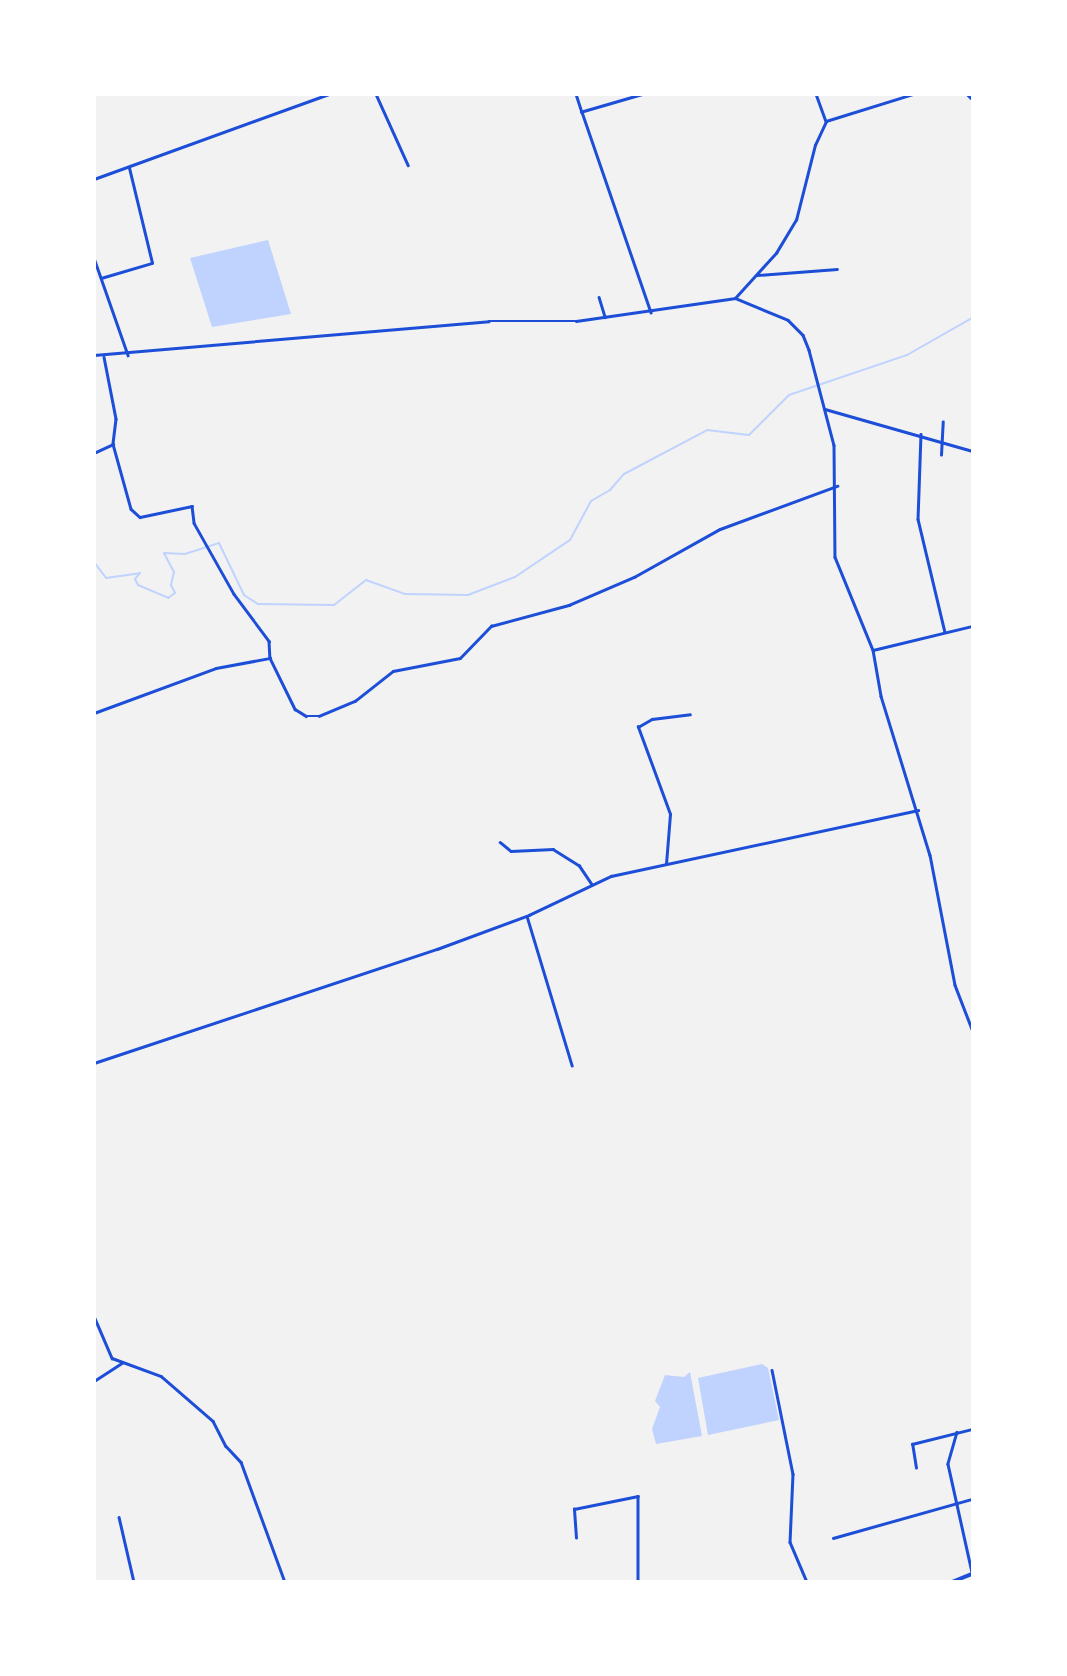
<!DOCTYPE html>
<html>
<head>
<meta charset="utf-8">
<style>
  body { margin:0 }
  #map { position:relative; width:1067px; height:1676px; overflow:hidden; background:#f2f2f2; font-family:"Archivo Narrow",sans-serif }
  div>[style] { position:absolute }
  .water>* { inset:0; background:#bfd3fe }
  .stream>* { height:2px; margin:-1px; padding:0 1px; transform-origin:1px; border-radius:1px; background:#bfd3fe }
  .minor>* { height:2.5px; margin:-1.25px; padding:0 1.25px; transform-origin:1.25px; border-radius:1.25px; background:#1d4ed8 }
  .tertiary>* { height:3.5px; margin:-1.75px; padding:0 1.75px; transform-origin:1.75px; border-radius:1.75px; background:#1d4ed8 }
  span { translate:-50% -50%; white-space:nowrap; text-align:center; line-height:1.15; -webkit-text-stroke:5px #fff; paint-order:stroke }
  .frame { position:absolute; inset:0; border:96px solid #fff; pointer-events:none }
</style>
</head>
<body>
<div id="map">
  <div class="water">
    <i style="clip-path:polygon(268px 240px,291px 314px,212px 327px,190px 258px)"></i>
    <i style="clip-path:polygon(762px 1364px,768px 1368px,779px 1420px,708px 1435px,698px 1378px)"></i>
    <i style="clip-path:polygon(690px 1372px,702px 1436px,656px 1444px,652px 1429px,660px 1407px,655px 1401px,665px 1375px,684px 1377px)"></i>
  </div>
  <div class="stream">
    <i style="left:94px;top:562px;width:20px;rotate:53deg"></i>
    <i style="left:106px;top:578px;width:34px;rotate:-8deg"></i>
    <i style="left:140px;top:573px;width:8px;rotate:130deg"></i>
    <i style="left:135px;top:579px;width:7px;rotate:63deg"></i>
    <i style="left:138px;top:585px;width:33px;rotate:23deg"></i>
    <i style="left:168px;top:598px;width:9px;rotate:-36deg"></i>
    <i style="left:175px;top:593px;width:9px;rotate:-117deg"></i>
    <i style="left:171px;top:585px;width:13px;rotate:-77deg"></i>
    <i style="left:174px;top:572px;width:21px;rotate:-118deg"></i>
    <i style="left:164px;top:553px;width:21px;rotate:3deg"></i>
    <i style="left:185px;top:554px;width:36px;rotate:-18deg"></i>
    <i style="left:219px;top:543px;width:58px;rotate:64.3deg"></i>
    <i style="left:244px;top:595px;width:17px;rotate:33deg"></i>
    <i style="left:258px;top:604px;width:76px;rotate:0.8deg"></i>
    <i style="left:334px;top:605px;width:41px;rotate:-38deg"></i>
    <i style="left:366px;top:580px;width:41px;rotate:19.7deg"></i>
    <i style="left:405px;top:594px;width:63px;rotate:0.9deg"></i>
    <i style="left:468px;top:595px;width:50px;rotate:-21deg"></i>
    <i style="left:515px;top:577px;width:66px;rotate:-33.9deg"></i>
    <i style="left:570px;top:540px;width:44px;rotate:-61.7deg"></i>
    <i style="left:591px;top:501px;width:22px;rotate:-30deg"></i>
    <i style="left:610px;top:490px;width:21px;rotate:-49deg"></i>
    <i style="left:624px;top:474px;width:94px;rotate:-27.9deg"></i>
    <i style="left:707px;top:430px;width:42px;rotate:6.8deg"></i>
    <i style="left:749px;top:435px;width:57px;rotate:-45deg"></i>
    <i style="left:789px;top:395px;width:125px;rotate:-18.7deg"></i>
    <i style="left:907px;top:355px;width:75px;rotate:-29.6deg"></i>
  </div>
  <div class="minor">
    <i style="left:376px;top:94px;width:78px;rotate:65.7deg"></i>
    <i style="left:576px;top:94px;width:19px;rotate:72deg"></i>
    <i style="left:644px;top:94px;width:65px;rotate:163.8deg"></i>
    <i style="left:582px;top:112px;width:212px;rotate:71deg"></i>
    <i style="left:816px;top:94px;width:29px;rotate:70deg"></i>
    <i style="left:967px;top:94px;width:7px;rotate:45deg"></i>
    <i style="left:94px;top:179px;width:250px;rotate:-19.9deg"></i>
    <i style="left:94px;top:258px;width:103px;rotate:70.7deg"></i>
    <i style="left:757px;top:275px;width:80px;rotate:-4.3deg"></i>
    <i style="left:101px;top:278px;width:53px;rotate:-16.4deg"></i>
    <i style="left:152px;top:263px;width:98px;rotate:-103.6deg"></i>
    <i style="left:599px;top:297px;width:21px;rotate:73deg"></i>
    <i style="left:735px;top:298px;width:61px;rotate:-47.7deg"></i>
    <i style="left:776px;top:253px;width:39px;rotate:-59deg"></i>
    <i style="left:796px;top:220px;width:77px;rotate:-75.8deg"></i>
    <i style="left:815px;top:145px;width:26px;rotate:-65deg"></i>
    <i style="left:826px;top:121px;width:91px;rotate:-17.2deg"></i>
    <i style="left:94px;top:355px;width:396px;rotate:-4.9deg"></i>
    <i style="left:489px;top:321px;width:87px"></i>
    <i style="left:576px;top:321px;width:161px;rotate:-8.2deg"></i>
    <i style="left:735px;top:298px;width:57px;rotate:22.5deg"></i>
    <i style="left:788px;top:320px;width:21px;rotate:45deg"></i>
    <i style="left:803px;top:335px;width:16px;rotate:68deg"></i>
    <i style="left:809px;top:350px;width:98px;rotate:75.3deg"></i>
    <i style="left:834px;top:445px;width:112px;rotate:89.5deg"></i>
    <i style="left:835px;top:557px;width:100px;rotate:67.8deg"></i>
    <i style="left:873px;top:650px;width:47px;rotate:80.1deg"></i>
    <i style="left:881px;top:696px;width:166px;rotate:72.9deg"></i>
    <i style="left:930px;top:855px;width:132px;rotate:79.1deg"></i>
    <i style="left:955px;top:985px;width:47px;rotate:68.9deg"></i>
    <i style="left:104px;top:357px;width:63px;rotate:79deg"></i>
    <i style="left:116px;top:419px;width:25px;rotate:97deg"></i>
    <i style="left:113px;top:444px;width:67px;rotate:74.5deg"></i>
    <i style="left:131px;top:509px;width:12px;rotate:42deg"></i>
    <i style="left:140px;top:517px;width:53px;rotate:-11.9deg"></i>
    <i style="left:192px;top:506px;width:17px;rotate:83deg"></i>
    <i style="left:194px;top:523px;width:81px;rotate:60.6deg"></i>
    <i style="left:234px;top:594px;width:59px;rotate:53.3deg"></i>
    <i style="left:269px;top:641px;width:17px;rotate:87deg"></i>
    <i style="left:270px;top:658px;width:57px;rotate:63.9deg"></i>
    <i style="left:295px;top:709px;width:13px;rotate:32deg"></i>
    <i style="left:306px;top:716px;width:13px"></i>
    <i style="left:319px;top:716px;width:39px;rotate:-23deg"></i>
    <i style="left:355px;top:701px;width:48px;rotate:-38.3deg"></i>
    <i style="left:393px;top:671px;width:68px;rotate:-11deg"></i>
    <i style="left:460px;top:658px;width:45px;rotate:-45.9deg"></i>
    <i style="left:491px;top:626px;width:81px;rotate:-15.1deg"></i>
    <i style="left:569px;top:605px;width:71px;rotate:-23.3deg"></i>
    <i style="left:634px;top:577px;width:98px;rotate:-29.2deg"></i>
    <i style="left:720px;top:529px;width:125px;rotate:-20.2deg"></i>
    <i style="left:825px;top:409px;width:153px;rotate:15.9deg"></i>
    <i style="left:921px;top:434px;width:85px;rotate:92deg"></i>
    <i style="left:918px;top:519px;width:116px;rotate:76.6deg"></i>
    <i style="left:94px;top:453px;width:21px;rotate:-25deg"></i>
    <i style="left:941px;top:455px;width:33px;rotate:-87deg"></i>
    <i style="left:873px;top:650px;width:102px;rotate:-13.6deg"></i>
    <i style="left:94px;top:713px;width:130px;rotate:-20.2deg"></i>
    <i style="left:216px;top:668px;width:55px;rotate:-10.5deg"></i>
    <i style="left:500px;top:842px;width:14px;rotate:39deg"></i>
    <i style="left:511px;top:851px;width:42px;rotate:-2.7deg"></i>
    <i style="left:553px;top:849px;width:31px;rotate:32deg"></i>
    <i style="left:579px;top:865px;width:22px;rotate:56deg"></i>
    <i style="left:666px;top:864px;width:50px;rotate:-85.4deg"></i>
    <i style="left:670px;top:814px;width:93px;rotate:-110.2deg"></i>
    <i style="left:638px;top:727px;width:16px;rotate:-30deg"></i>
    <i style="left:652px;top:719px;width:38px;rotate:-7deg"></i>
    <i style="left:527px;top:916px;width:156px;rotate:73.2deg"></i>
    <i style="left:94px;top:1063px;width:361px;rotate:-18.4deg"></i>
    <i style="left:437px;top:949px;width:98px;rotate:-20.3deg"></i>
    <i style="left:529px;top:915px;width:91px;rotate:-25.4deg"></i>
    <i style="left:611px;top:876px;width:314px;rotate:-12.1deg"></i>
    <i style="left:94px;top:1316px;width:46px;rotate:66.8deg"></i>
    <i style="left:112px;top:1358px;width:52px;rotate:20.2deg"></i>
    <i style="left:161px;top:1376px;width:69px;rotate:40.9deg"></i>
    <i style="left:213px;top:1421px;width:28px;rotate:63deg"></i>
    <i style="left:226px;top:1446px;width:22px;rotate:47deg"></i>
    <i style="left:241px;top:1462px;width:128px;rotate:69.9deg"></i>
    <i style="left:772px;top:1370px;width:106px;rotate:78.6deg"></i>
    <i style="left:793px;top:1474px;width:68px;rotate:92.5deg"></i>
    <i style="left:790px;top:1542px;width:43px;rotate:67deg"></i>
    <i style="left:94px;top:1381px;width:33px;rotate:-33deg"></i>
    <i style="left:957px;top:1432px;width:33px;rotate:106deg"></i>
    <i style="left:948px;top:1464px;width:111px;rotate:77.5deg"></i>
    <i style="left:916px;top:1468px;width:24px;rotate:-99deg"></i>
    <i style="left:912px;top:1444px;width:62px;rotate:-14deg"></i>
    <i style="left:119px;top:1517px;width:67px;rotate:77deg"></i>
    <i style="left:576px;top:1538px;width:29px;rotate:-94deg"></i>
    <i style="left:574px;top:1509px;width:65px;rotate:-11.5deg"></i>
    <i style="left:638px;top:1496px;width:86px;rotate:90deg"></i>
    <i style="left:833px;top:1538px;width:144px;rotate:-15.7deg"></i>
  </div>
  <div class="tertiary">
    <i style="left:952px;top:1582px;width:22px;rotate:-22deg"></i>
  </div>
  <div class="frame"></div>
</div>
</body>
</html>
